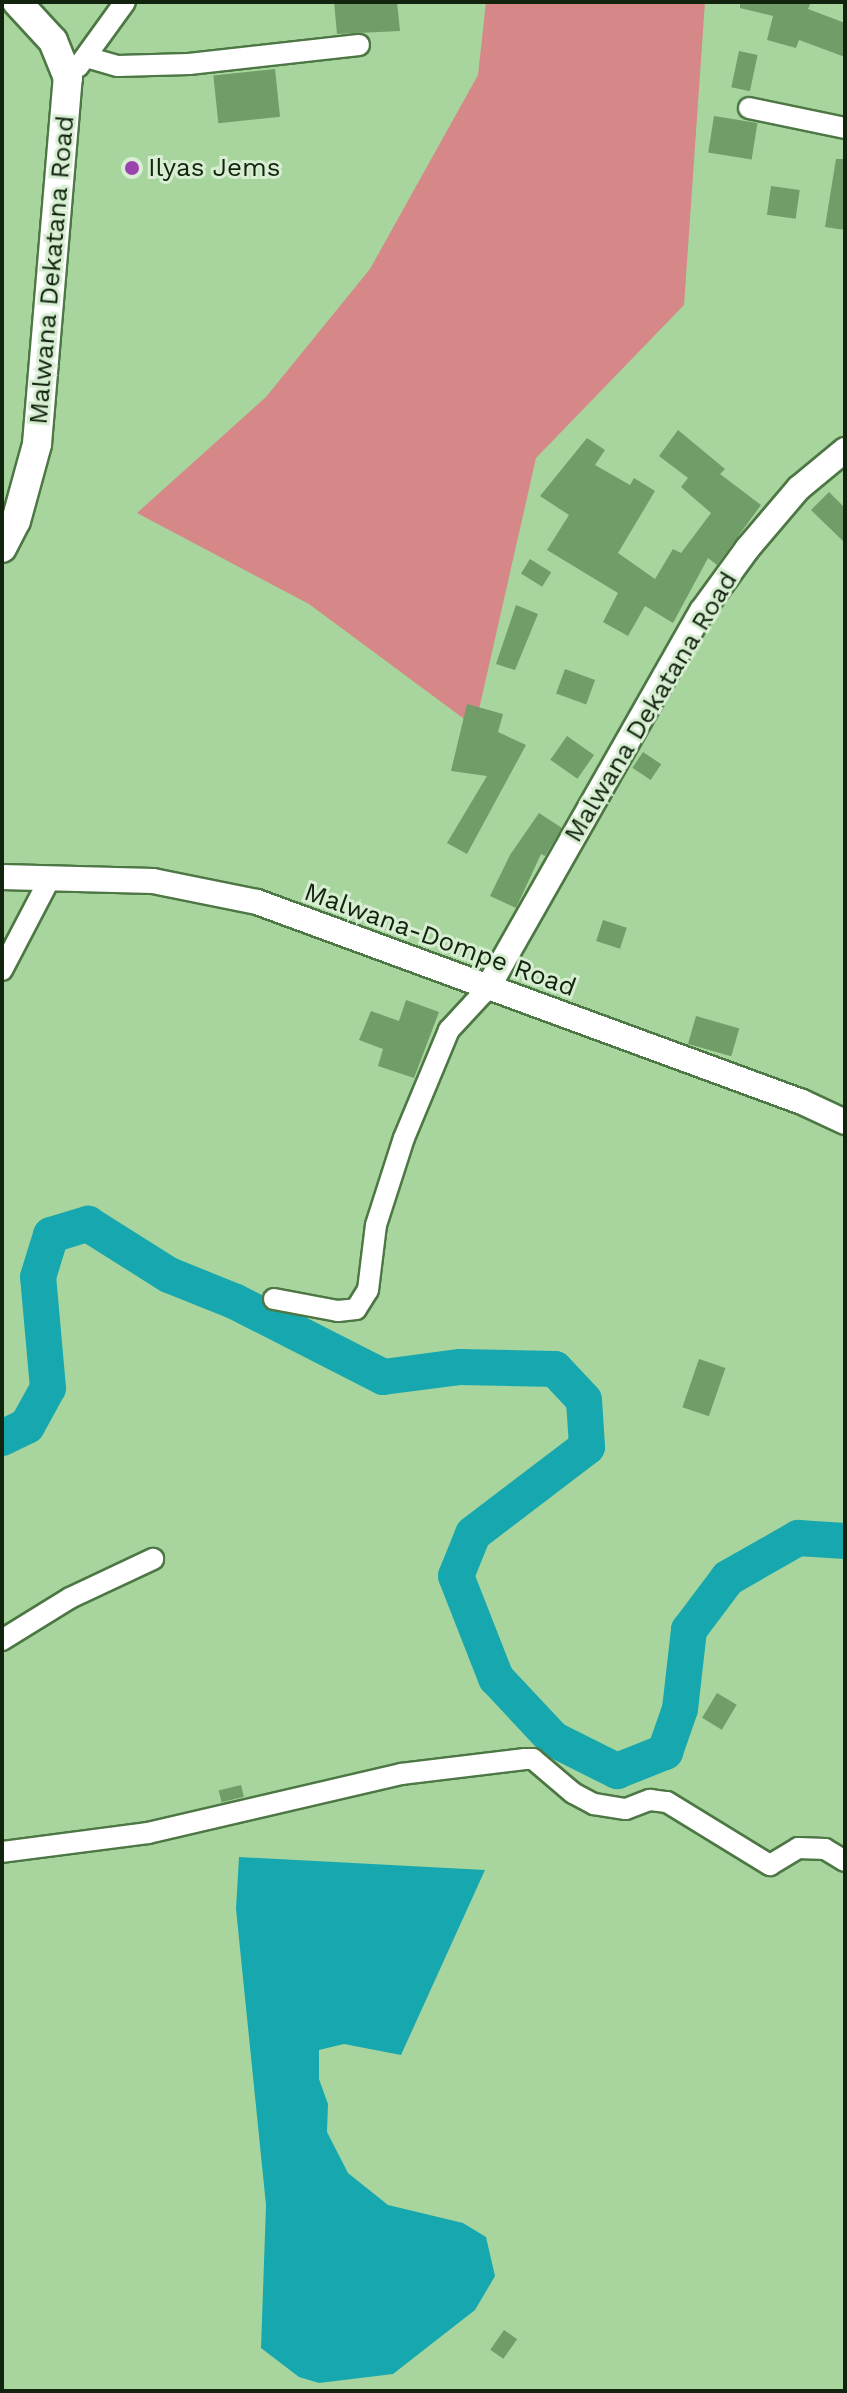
<!DOCTYPE html>
<html>
<head>
<meta charset="utf-8">
<style>
  body { margin:0 }
  #map { position:relative; width:847px; height:2393px; overflow:hidden; background:#a7d59d; font-family:"Work Sans",sans-serif }
  div>[style] { position:absolute }
  .green>* { inset:0; background:#d68787 }
  .water>* { inset:0; background:#17a8af }
  .river>* { height:36px; margin:-18px; padding:0 18px; transform-origin:18px; border-radius:18px; background:#17a8af }
  .building>* { inset:0; background:#719d68; transform-origin:0 0 }
  .roads { filter:drop-shadow(2px 0 #4d7744) drop-shadow(-2px 0 #4d7744) drop-shadow(0 2px #4d7744) drop-shadow(0 -2px #4d7744) }
  .minor>* { height:20px; margin:-10px; padding:0 10px; transform-origin:10px; border-radius:10px; background:#fff }
  .tertiary>* { height:24px; margin:-12px; padding:0 12px; transform-origin:12px; border-radius:12px; background:#fff }
  .secondary>* { height:28px; margin:-14px; padding:0 14px; transform-origin:14px; border-radius:14px; background:#fff }
  .dots>* { width:22px; height:22px; translate:-50% -50%; box-sizing:border-box; border:4px solid #d7eed2; border-radius:50% }
  span { translate:-50% -50%; white-space:nowrap; text-align:center; line-height:1.15; -webkit-text-stroke:6px #d7eed2; paint-order:stroke }
  .poi-label { font-size:26px; color:#12230e }
  .left { translate:0 -50%; text-align:left }
  .street-label { font-size:26px; color:#12230e }
  .frame { position:absolute; inset:0; border:4px solid #12230e; pointer-events:none }
</style>
</head>
<body>
<div id="map">
  <div class="green">
    <i style="clip-path:polygon(486px 2px,705px 2px,684px 305px,536px 458px,475px 727px,309px 604px,137px 513px,266px 397px,370px 269px,478px 75px)"></i>
  </div>
  <div class="water">
    <i style="clip-path:polygon(239px 1857px,485px 1870px,401px 2055px,344px 2044px,319px 2050px,319px 2079px,328px 2104px,327px 2132px,348px 2173px,388px 2205px,463px 2223px,486px 2237px,495px 2276px,475px 2310px,393px 2374px,319px 2383px,299px 2377px,261px 2348px,266px 2205px,236px 1909px)"></i>
  </div>
  <div class="river">
    <i style="left:2px;top:1438px;width:28px;rotate:-26deg"></i>
    <i style="left:27px;top:1426px;width:43px;rotate:-61.1deg"></i>
    <i style="left:48px;top:1388px;width:111px;rotate:-95.1deg"></i>
    <i style="left:38px;top:1277px;width:44px;rotate:-72.8deg"></i>
    <i style="left:51px;top:1235px;width:39px;rotate:-17deg"></i>
    <i style="left:88px;top:1224px;width:96px;rotate:32.2deg"></i>
    <i style="left:169px;top:1275px;width:72px;rotate:21.9deg"></i>
    <i style="left:236px;top:1302px;width:165px;rotate:27deg"></i>
    <i style="left:383px;top:1377px;width:78px;rotate:-7.4deg"></i>
    <i style="left:460px;top:1367px;width:95px;rotate:1.2deg"></i>
    <i style="left:555px;top:1369px;width:42px;rotate:46.9deg"></i>
    <i style="left:584px;top:1400px;width:47px;rotate:86.3deg"></i>
    <i style="left:587px;top:1447px;width:143px;rotate:142.7deg"></i>
    <i style="left:473px;top:1534px;width:45px;rotate:112deg"></i>
    <i style="left:456px;top:1576px;width:110px;rotate:68.6deg"></i>
    <i style="left:496px;top:1678px;width:83px;rotate:46.9deg"></i>
    <i style="left:553px;top:1739px;width:72px;rotate:26.6deg"></i>
    <i style="left:617px;top:1771px;width:52px;rotate:-21.6deg"></i>
    <i style="left:665px;top:1752px;width:46px;rotate:-70.8deg"></i>
    <i style="left:680px;top:1709px;width:80px;rotate:-83.5deg"></i>
    <i style="left:689px;top:1630px;width:65px;rotate:-53.1deg"></i>
    <i style="left:728px;top:1578px;width:81px;rotate:-29.7deg"></i>
    <i style="left:798px;top:1538px;width:47px;rotate:3.7deg"></i>
  </div>
  <div class="building">
    <i style="clip-path:polygon(334px 2px,397px 2px,400px 31px,337px 34px)"></i>
    <i style="clip-path:polygon(740px 2px,811px 2px,808px 9px,845px 23px,845px 57px,799px 40px,796px 48px,767px 40px,773px 16px,740px 8px)"></i>
    <i style="left:739px;top:51px;width:19px;height:37px;rotate:12deg"></i>
    <i style="left:275px;top:69px;width:48px;height:62px;rotate:84deg"></i>
    <i style="left:714px;top:116px;width:44px;height:37px;rotate:9deg"></i>
    <i style="clip-path:polygon(836px 159px,845px 159px,845px 230px,825px 227px)"></i>
    <i style="left:771px;top:186px;width:29px;height:29px;rotate:8deg"></i>
    <i style="clip-path:polygon(678px 430px,725px 469px,720px 474px,761px 505px,717px 565px,708px 558px,673px 623px,645px 606px,628px 636px,603px 622px,618px 593px,547px 550px,569px 515px,540px 496px,587px 438px,605px 450px,595px 465px,630px 485px,634px 478px,655px 491px,618px 553px,655px 579px,673px 549px,681px 553px,711px 513px,681px 487px,688px 478px,659px 456px)"></i>
    <i style="clip-path:polygon(829px 492px,845px 508px,845px 543px,811px 510px)"></i>
    <i style="left:530px;top:559px;width:25px;height:17px;rotate:32deg"></i>
    <i style="clip-path:polygon(516px 605px,538px 614px,515px 670px,496px 664px)"></i>
    <i style="left:565px;top:669px;width:32px;height:26px;rotate:20deg"></i>
    <i style="clip-path:polygon(467px 704px,503px 714px,498px 732px,526px 745px,467px 854px,447px 843px,487px 776px,451px 771px)"></i>
    <i style="left:567px;top:736px;width:33px;height:29px;rotate:35deg"></i>
    <i style="left:643px;top:752px;width:22px;height:19px;rotate:34deg"></i>
    <i style="clip-path:polygon(539px 813px,562px 828px,545px 856px,541px 854px,516px 908px,490px 896px,510px 855px)"></i>
    <i style="left:603px;top:920px;width:25px;height:22px;rotate:18deg"></i>
    <i style="clip-path:polygon(406px 1000px,439px 1012px,414px 1078px,378px 1066px,383px 1049px,359px 1040px,371px 1011px,399px 1021px)"></i>
    <i style="left:696px;top:1016px;width:45px;height:29px;rotate:16deg"></i>
    <i style="left:699px;top:1359px;width:28px;height:51px;rotate:19deg"></i>
    <i style="left:717px;top:1693px;width:23px;height:29px;rotate:31deg"></i>
    <i style="left:241px;top:1785px;width:12px;height:23px;rotate:76deg"></i>
    <i style="left:504px;top:2330px;width:16px;height:24px;rotate:35deg"></i>
  </div>
  <div class="roads">
    <div class="minor">
      <i style="left:86px;top:57px;width:33px;rotate:16deg"></i>
      <i style="left:118px;top:66px;width:71px;rotate:-1.6deg"></i>
      <i style="left:189px;top:64px;width:171px;rotate:-6.4deg"></i>
      <i style="left:78px;top:67px;width:80px;rotate:-54.1deg"></i>
      <i style="left:749px;top:108px;width:98px;rotate:11.8deg"></i>
      <i style="left:2px;top:970px;width:104px;rotate:-62.4deg"></i>
      <i style="left:274px;top:1299px;width:65px;rotate:10.6deg"></i>
      <i style="left:338px;top:1311px;width:18px;rotate:-6deg"></i>
      <i style="left:356px;top:1309px;width:22px;rotate:-58deg"></i>
      <i style="left:368px;top:1290px;width:65px;rotate:-83deg"></i>
      <i style="left:376px;top:1225px;width:91px;rotate:-72.2deg"></i>
      <i style="left:404px;top:1138px;width:117px;rotate:-67.4deg"></i>
      <i style="left:449px;top:1030px;width:56px;rotate:-47.2deg"></i>
      <i style="left:2px;top:1640px;width:80px;rotate:-31.7deg"></i>
      <i style="left:70px;top:1598px;width:92px;rotate:-25.2deg"></i>
      <i style="left:2px;top:1852px;width:147px;rotate:-7.4deg"></i>
      <i style="left:148px;top:1833px;width:260px;rotate:-13.1deg"></i>
      <i style="left:401px;top:1774px;width:125px;rotate:-6.9deg"></i>
      <i style="left:525px;top:1759px;width:8px"></i>
      <i style="left:533px;top:1759px;width:52px;rotate:40.4deg"></i>
      <i style="left:573px;top:1793px;width:24px;rotate:28deg"></i>
      <i style="left:594px;top:1804px;width:32px;rotate:9deg"></i>
      <i style="left:626px;top:1809px;width:26px;rotate:-21deg"></i>
      <i style="left:650px;top:1800px;width:17px;rotate:7deg"></i>
      <i style="left:667px;top:1802px;width:121px;rotate:31.5deg"></i>
      <i style="left:770px;top:1865px;width:33px;rotate:-31deg"></i>
      <i style="left:798px;top:1848px;width:27px;rotate:2deg"></i>
      <i style="left:825px;top:1849px;width:23px;rotate:31deg"></i>
    </div>
    <div class="tertiary">
      <i style="left:2px;top:877px;width:151px;rotate:1.5deg"></i>
      <i style="left:153px;top:881px;width:106px;rotate:11.4deg"></i>
      <i style="left:257px;top:902px;width:581px;rotate:20.15deg"></i>
      <i style="left:802px;top:1102px;width:47px;rotate:24.9deg"></i>
      <i style="left:487px;top:989px;width:435px;rotate:-60.4deg"></i>
      <i style="left:702px;top:611px;width:77px;rotate:-54deg"></i>
      <i style="left:747px;top:549px;width:80px;rotate:-49.6deg"></i>
      <i style="left:799px;top:488px;width:60px;rotate:-39.6deg"></i>
    </div>
    <div class="secondary">
      <i style="left:2px;top:548px;width:30px;rotate:-63deg"></i>
      <i style="left:16px;top:521px;width:80px;rotate:-74.7deg"></i>
      <i style="left:37px;top:444px;width:367px;rotate:-85.2deg"></i>
      <i style="left:68px;top:78px;width:40px;rotate:-112deg"></i>
      <i style="left:53px;top:41px;width:53px;rotate:-132.7deg"></i>
    </div>
  </div>
  <div class="dots">
    <i style="left:132px;top:168px;background:#9a42ad"></i>
  </div>
  <div class="poi-label">
    <span class="left" style="left:148px;top:168px">Ilyas Jems</span>
  </div>
  <div class="street-label">
    <span style="left:52px;top:270px;rotate:-85deg">Malwana Dekatana Road</span>
    <span style="left:651px;top:707px;rotate:-59deg">Malwana Dekatana Road</span>
    <span style="left:440px;top:940px;rotate:20deg">Malwana-Dompe Road</span>
  </div>
  <div class="frame"></div>
</div>
</body>
</html>
